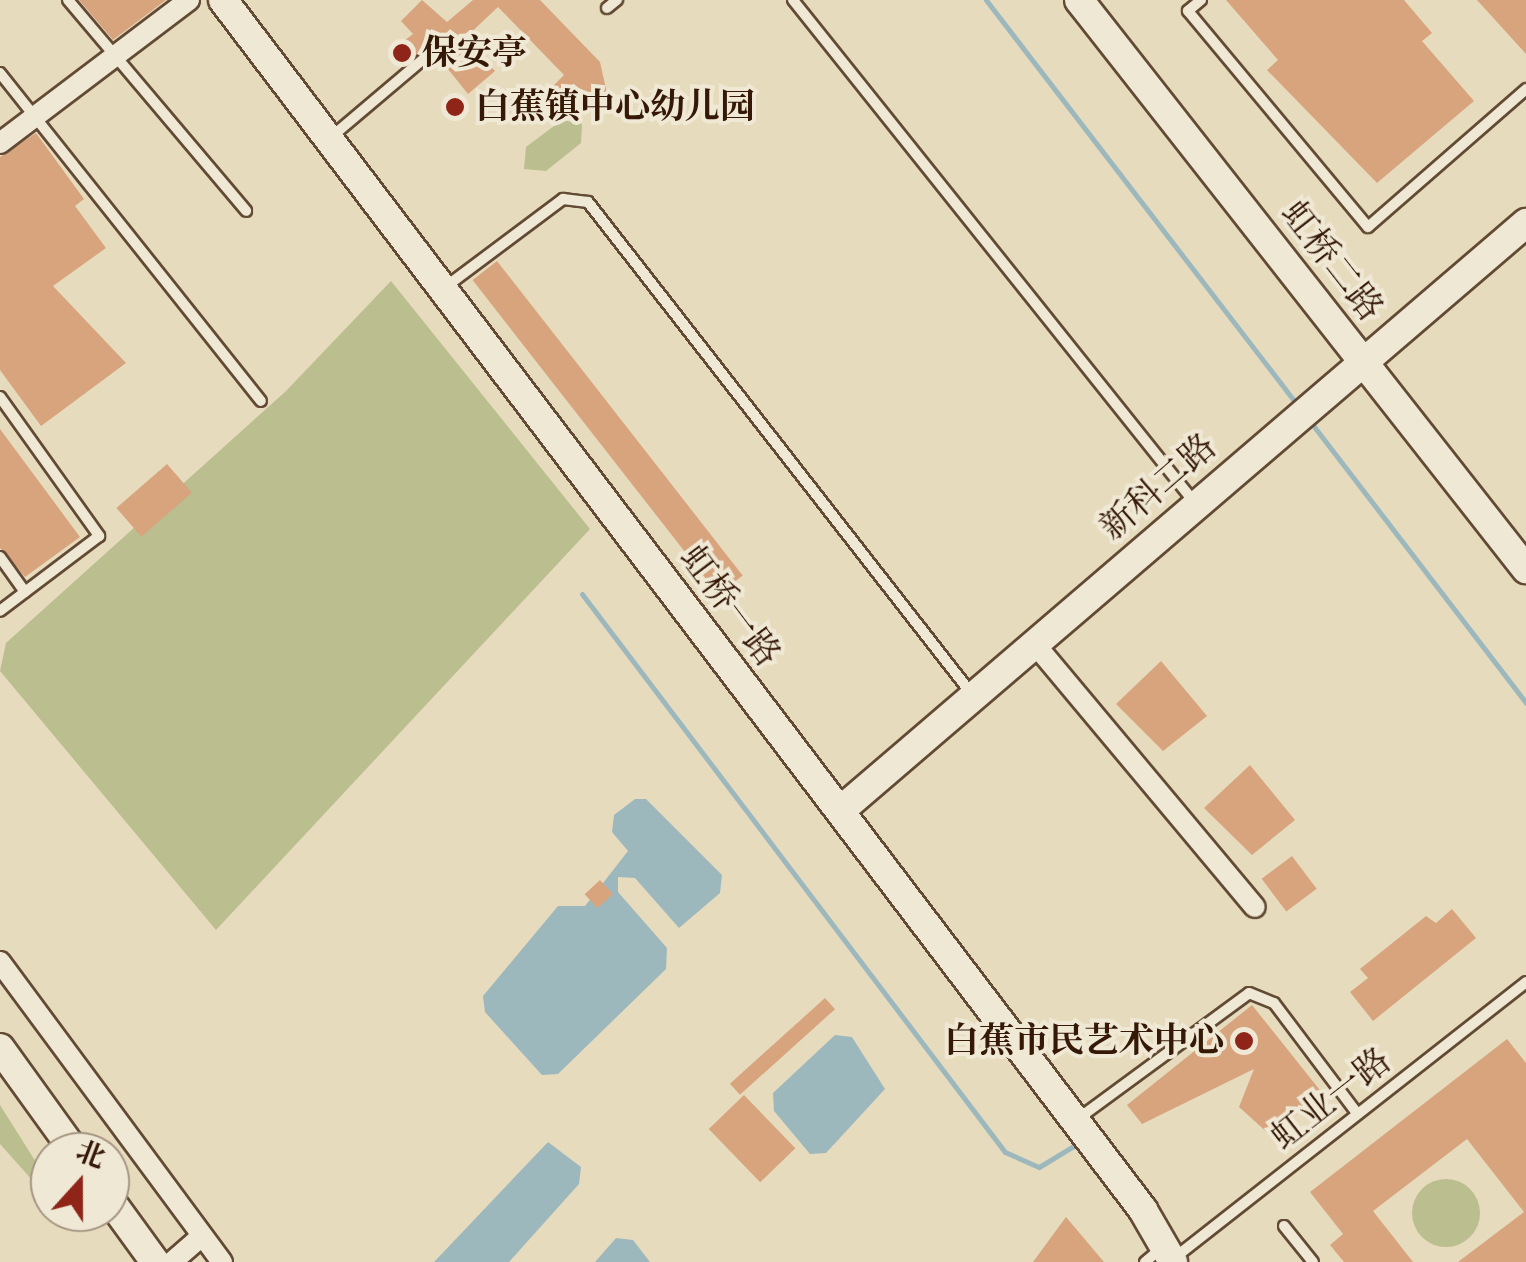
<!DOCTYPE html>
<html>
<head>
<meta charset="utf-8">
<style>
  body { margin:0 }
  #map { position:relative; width:1526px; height:1262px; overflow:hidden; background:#e7dbbe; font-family:"IM FELL Double Pica","Noto Serif SC",serif }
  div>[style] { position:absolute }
  .green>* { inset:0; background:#bbbe8e }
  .round { border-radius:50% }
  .water>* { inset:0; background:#9db8bd }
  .stream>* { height:5px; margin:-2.5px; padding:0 2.5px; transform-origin:2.5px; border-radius:2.5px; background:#9db8bd }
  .building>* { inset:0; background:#d7a47e; transform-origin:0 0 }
  .roads { filter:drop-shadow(2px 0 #624a34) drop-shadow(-2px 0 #624a34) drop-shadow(0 2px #624a34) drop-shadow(0 -2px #624a34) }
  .lane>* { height:10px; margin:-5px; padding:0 5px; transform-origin:5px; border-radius:5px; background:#efe8d5 }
  .street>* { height:20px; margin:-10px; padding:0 10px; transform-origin:10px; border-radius:10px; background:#efe8d5 }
  .secondary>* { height:28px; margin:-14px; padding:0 14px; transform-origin:14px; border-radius:14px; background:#efe8d5 }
  .dots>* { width:28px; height:28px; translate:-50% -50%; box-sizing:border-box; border:5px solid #efe8d5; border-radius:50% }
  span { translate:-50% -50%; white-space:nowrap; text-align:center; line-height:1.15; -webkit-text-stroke:8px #efe8d5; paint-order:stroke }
  .poi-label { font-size:35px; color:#351906; font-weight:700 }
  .left { translate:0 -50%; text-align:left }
  .right { translate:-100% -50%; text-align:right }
  .street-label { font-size:35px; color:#351906 }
  .north { position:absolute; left:30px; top:1132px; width:100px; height:100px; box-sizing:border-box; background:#efe8d5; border:2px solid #a59582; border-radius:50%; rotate:21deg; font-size:28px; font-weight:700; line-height:40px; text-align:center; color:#351906 }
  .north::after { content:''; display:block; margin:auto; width:35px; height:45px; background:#8f2418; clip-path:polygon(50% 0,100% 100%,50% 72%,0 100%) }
</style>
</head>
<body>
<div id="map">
  <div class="green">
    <i style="clip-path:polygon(562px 120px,582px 124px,581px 143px,546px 171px,524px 169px,526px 147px)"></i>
    <i style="clip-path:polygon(391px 281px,590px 529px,216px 930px,0 671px,6px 643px,286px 391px)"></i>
    <i style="clip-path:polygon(0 1105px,46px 1178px,41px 1190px,0 1144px)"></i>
    <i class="round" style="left:1412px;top:1179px;width:68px;height:68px"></i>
  </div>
  <div class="water">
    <i style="clip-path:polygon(635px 799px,646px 799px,722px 875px,720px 893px,679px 928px,635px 878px,618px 877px,618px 892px,667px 948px,666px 969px,558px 1074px,542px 1075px,485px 1012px,483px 996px,558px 906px,585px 906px,628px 851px,612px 832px,614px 815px)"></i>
    <i style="clip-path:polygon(835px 1035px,852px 1037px,885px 1089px,826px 1153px,810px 1154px,774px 1111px,773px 1093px)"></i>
    <i style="clip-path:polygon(548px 1142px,581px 1167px,579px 1184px,509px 1262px,434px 1262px)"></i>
    <i style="clip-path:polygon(616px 1238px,633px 1240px,650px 1262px,595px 1262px)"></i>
  </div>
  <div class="stream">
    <i style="left:986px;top:0;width:513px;rotate:52.44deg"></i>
    <i style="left:1309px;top:420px;width:357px;rotate:52.5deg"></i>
    <i style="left:582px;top:594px;width:700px;rotate:52.84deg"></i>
    <i style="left:1005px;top:1152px;width:37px;rotate:24deg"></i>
    <i style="left:1039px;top:1167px;width:44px;rotate:-31.2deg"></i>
  </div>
  <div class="building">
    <i style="clip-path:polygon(79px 0,166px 0,113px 40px)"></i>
    <i style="clip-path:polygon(422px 0,447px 22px,473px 0,540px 0,600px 62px,608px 98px,590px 108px,568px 92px,561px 99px,551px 88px,564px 75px,498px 7px,464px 39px,495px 71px,468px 94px,431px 48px,403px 64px,392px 50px,413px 34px,401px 21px)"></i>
    <i style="clip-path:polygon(1226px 0,1404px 0,1432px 33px,1422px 41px,1474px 101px,1377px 183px,1267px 70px,1278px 60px)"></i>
    <i style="clip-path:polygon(1477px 0,1526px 0,1526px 54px)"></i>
    <i style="clip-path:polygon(36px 133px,84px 199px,75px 206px,106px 248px,53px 286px,126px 363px,41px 426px,0 370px,0 157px)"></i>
    <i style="left:497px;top:261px;width:399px;height:31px;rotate:52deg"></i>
    <i style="clip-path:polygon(0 429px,80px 537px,25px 577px,0 548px)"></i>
    <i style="left:167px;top:464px;width:38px;height:67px;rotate:49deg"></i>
    <i style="clip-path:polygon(1161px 661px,1207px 716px,1163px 751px,1116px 704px)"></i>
    <i style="clip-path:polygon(1250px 765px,1295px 820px,1252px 855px,1204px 808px)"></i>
    <i style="left:1292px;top:856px;width:41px;height:38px;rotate:53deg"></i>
    <i style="left:600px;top:880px;width:19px;height:21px;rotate:47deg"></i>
    <i style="clip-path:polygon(1452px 909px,1476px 938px,1373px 1021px,1350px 992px,1368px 978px,1360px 969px,1426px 916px,1436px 923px)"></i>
    <i style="left:825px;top:998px;width:15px;height:128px;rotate:48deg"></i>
    <i style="clip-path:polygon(1252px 1005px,1323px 1094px,1270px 1135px,1239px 1107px,1254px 1069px,1142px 1124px,1127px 1105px)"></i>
    <i style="clip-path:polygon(1507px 1039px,1526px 1063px,1526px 1262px,1458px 1262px,1524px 1212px,1467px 1139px,1373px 1211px,1413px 1262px,1344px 1262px,1330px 1245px,1343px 1234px,1310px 1192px)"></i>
    <i style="left:744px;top:1095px;width:74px;height:49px;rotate:46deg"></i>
    <i style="clip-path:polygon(1066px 1217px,1104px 1262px,1033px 1262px)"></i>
  </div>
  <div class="roads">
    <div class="lane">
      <i style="left:68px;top:0;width:276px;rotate:49.8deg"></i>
      <i style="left:793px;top:0;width:644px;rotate:51.37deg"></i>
      <i style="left:1201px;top:0;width:17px;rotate:140deg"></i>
      <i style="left:1188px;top:11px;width:281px;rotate:50.2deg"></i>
      <i style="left:1368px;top:227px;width:210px;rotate:-41.1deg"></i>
      <i style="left:607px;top:8px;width:13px;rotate:-39deg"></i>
      <i style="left:0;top:73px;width:419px;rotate:51.5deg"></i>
      <i style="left:330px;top:138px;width:127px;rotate:-40.2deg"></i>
      <i style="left:444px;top:288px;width:149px;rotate:-36.8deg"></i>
      <i style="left:563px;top:199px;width:25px;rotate:7deg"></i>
      <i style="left:588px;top:202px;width:623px;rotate:52.04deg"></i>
      <i style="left:0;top:397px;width:171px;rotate:54.5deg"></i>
      <i style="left:99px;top:536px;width:124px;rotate:142.9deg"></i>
      <i style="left:0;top:557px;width:43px;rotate:54.5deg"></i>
      <i style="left:1075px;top:1121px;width:216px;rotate:-36.3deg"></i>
      <i style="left:1249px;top:993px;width:27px;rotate:22deg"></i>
      <i style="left:1274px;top:1003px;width:138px;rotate:53deg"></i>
      <i style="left:1284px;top:1226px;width:46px;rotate:51.1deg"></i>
      <i style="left:1173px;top:1259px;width:449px;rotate:-38.1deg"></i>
      <i style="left:1145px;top:1262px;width:23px;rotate:-40deg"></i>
    </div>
    <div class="street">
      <i style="left:0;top:143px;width:237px;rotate:-37.1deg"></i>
      <i style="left:1034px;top:643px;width:344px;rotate:50.1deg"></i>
      <i style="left:0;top:962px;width:373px;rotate:53.5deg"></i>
      <i style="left:172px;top:1262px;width:38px;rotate:-41deg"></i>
    </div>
    <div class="secondary">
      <i style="left:223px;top:0;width:1520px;rotate:52.75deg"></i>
      <i style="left:1143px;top:1210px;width:60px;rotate:60deg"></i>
      <i style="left:1079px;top:0;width:724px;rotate:51.85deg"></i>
      <i style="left:840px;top:811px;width:904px;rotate:-40.6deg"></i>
      <i style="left:0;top:1048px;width:128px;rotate:54.2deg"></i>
      <i style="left:110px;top:1200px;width:77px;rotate:54deg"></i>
    </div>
  </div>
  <div class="dots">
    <i style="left:402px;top:53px;background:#8f2418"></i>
    <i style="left:455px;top:107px;background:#8f2418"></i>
    <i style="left:1244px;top:1041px;background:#8f2418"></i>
  </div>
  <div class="poi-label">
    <span class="left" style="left:422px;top:53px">保安亭</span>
    <span class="left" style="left:475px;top:107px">白蕉镇中心幼儿园</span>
    <span class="right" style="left:1224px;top:1041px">白蕉市民艺术中心</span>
  </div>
  <div class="street-label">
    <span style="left:1332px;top:261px;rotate:52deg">虹桥二路</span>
    <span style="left:1158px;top:487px;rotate:-41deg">新科二路</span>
    <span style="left:730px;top:606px;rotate:53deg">虹桥一路</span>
    <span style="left:1331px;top:1099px;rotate:-38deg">虹业一路</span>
  </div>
  <div class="north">北</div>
</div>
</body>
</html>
